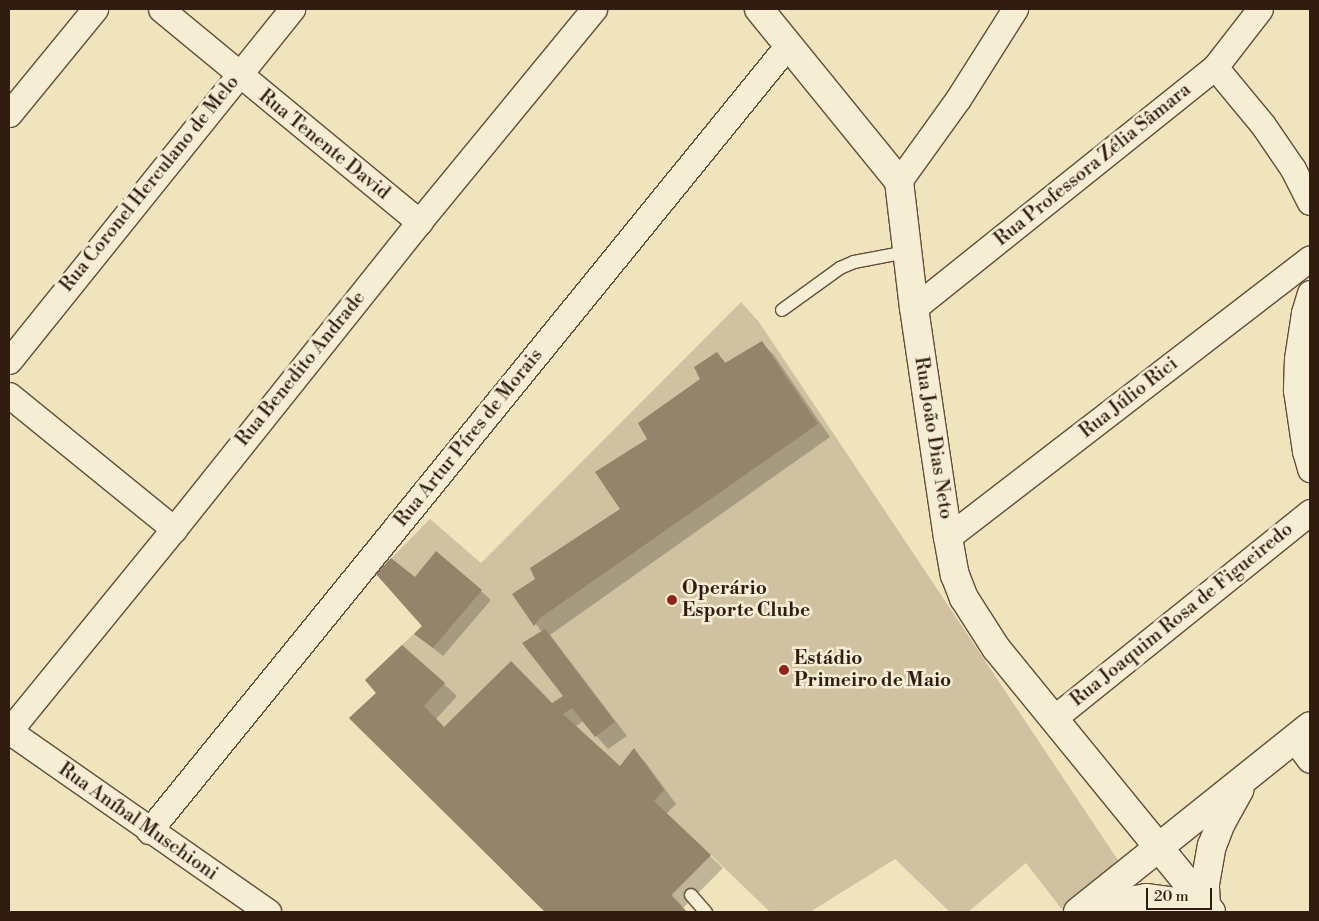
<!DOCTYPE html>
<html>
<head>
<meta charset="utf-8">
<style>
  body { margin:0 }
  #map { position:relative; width:1319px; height:921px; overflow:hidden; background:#f0e4bd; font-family:"Libre Bodoni",serif }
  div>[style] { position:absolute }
  .green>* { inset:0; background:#d0c2a0 }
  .shadow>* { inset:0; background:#0003 }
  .building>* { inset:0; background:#94846a }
  .roads { filter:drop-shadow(1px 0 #614e3b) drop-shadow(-1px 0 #614e3b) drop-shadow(0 1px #614e3b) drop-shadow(0 -1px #614e3b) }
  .lane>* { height:12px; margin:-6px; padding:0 6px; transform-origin:6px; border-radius:6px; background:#f5edd4 }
  .street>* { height:25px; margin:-12.5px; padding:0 12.5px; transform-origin:12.5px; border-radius:12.5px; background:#f5edd4 }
  .secondary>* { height:28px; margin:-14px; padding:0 14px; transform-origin:14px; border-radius:14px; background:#f5edd4 }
  .dots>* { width:14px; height:14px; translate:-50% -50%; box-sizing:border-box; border:2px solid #f5edd4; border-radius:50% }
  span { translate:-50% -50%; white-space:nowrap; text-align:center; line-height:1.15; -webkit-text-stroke:5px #f5edd4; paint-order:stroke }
  .street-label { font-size:19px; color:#311c10 }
  .poi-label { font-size:19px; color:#311c10; font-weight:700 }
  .left { translate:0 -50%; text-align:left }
  .frame { position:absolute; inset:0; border:10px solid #311c10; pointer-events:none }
  .scale { position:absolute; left:1146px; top:888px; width:66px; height:22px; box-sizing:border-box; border:2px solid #311c10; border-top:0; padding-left:6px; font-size:15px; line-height:18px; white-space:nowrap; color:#311c10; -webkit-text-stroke:4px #f5edd4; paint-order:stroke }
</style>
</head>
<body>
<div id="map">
  <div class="green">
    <i style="clip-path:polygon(741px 302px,759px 322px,1122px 866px,1067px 912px,1064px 912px,1026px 863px,968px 912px,950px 912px,895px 859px,810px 912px,770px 912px,711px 855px,672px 895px,687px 912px,545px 912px,349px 718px,376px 693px,365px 680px,422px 626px,376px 574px,430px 519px,481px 563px)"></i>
  </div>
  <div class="shadow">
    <i style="clip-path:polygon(762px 343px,774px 355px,830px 437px,550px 635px,627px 736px,608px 749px,583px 721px,575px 727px,620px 768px,634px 750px,646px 763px,676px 804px,666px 814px,723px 868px,683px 908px,687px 912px,546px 912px,350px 719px,444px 684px,457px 696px,436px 719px,444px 728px,552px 704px,564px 697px,542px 632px,513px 594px,536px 579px,621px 510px,649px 439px,702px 379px,717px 354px,726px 363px)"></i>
    <i style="clip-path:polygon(415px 579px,481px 591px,491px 600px,443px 656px,416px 634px,424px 626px)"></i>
  </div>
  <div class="building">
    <i style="clip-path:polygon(762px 341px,818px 424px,540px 618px,534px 626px,512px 594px,535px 579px,530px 568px,620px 509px,595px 472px,647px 439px,638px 423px,700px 379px,694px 367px,717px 352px,725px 363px)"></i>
    <i style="clip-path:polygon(436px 551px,482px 590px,433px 648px,414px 634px,422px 626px,376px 574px,391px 558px,415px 577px)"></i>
    <i style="clip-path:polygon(545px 629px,615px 722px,595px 737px,572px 708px,563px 714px,620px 766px,634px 748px,664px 790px,654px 801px,711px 855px,671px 895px,687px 912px,545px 912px,349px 718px,376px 693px,365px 680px,402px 645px,445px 683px,424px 706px,444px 727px,511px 661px,552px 703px,563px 696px,522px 643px)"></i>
  </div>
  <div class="roads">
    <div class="lane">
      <i style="left:782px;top:310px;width:72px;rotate:-35.9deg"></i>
      <i style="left:840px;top:268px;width:15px;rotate:-23deg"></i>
      <i style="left:854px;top:262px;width:54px;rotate:-10.7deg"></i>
      <i style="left:691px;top:895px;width:23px;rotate:49deg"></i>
    </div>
    <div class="street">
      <i style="left:161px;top:9px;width:335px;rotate:39.5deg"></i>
      <i style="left:1215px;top:67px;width:75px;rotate:50.4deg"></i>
      <i style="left:1263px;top:125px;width:53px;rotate:55.7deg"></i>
      <i style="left:1293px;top:169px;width:37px;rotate:63deg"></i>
      <i style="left:9px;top:114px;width:136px;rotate:-50.7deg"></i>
      <i style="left:899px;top:181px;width:101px;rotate:-54.3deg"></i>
      <i style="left:958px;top:99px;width:107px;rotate:-57.7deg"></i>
      <i style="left:1310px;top:293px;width:21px;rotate:107deg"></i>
      <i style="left:1304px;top:313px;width:47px;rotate:98.7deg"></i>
      <i style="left:1297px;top:359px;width:31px;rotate:92deg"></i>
      <i style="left:1296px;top:390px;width:62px;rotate:81.6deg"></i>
      <i style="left:1305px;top:451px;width:19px;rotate:74deg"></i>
      <i style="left:914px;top:308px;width:386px;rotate:-38.7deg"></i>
      <i style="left:1215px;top:67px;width:73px;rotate:-52.2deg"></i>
      <i style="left:9px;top:361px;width:452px;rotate:-51.2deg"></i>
      <i style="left:9px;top:395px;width:213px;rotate:39.1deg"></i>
      <i style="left:948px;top:537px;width:457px;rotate:-37.6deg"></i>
      <i style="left:1054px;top:718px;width:329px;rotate:-38.8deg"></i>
      <i style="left:9px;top:731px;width:261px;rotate:-50.8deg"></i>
      <i style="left:174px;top:529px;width:393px;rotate:-51.4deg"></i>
      <i style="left:419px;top:222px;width:276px;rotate:-50.6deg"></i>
      <i style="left:9px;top:731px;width:316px;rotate:34.9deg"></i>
      <i style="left:1294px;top:739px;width:26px;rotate:53deg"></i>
      <i style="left:149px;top:831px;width:1013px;rotate:-50.89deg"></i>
    </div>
    <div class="secondary">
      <i style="left:759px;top:9px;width:222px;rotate:50.9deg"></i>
      <i style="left:899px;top:181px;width:128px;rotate:83.3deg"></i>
      <i style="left:914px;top:308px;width:232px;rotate:81.6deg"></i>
      <i style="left:948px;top:537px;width:39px;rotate:80deg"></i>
      <i style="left:955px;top:575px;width:25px;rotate:69deg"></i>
      <i style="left:964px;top:598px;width:59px;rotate:57.4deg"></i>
      <i style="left:996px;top:648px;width:340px;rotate:50.8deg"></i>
      <i style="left:1086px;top:909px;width:61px;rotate:-10.4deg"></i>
      <i style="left:1146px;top:898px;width:61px;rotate:7.6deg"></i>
      <i style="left:1206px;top:906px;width:22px;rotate:-93deg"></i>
      <i style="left:1205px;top:884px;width:39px;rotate:-80deg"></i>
      <i style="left:1212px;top:846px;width:25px;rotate:-69deg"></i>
      <i style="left:1221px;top:823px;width:38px;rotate:-61deg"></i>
      <i style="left:1078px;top:912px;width:297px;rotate:-38.7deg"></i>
    </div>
  </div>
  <div class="dots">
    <i style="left:672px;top:600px;background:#8f2418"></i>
    <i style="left:784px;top:670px;background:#8f2418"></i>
  </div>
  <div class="street-label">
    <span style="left:324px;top:145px;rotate:39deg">Rua Tenente David</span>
    <span style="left:1093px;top:165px;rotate:-39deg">Rua Professora Zélia Sâmara</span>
    <span style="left:150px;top:184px;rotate:-51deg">Rua Coronel Herculano de Melo</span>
    <span style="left:301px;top:369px;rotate:-51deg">Rua Benedito Andrade</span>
    <span style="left:1129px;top:398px;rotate:-38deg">Rua Júlio Rici</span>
    <span style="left:469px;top:438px;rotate:-51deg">Rua Artur Píres de Morais</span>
    <span style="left:933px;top:438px;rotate:81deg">Rua João Dias Neto</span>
    <span style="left:1182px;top:615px;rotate:-39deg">Rua Joaquim Rosa de Figueiredo</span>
    <span style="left:138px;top:822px;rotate:35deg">Rua Aníbal Muschioni</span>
  </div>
  <div class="poi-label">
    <span class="left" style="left:682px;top:600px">Operário<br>Esporte Clube</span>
    <span class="left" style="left:794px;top:670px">Estádio<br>Primeiro de Maio</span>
  </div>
  <div class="frame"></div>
  <div class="scale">20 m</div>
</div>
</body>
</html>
